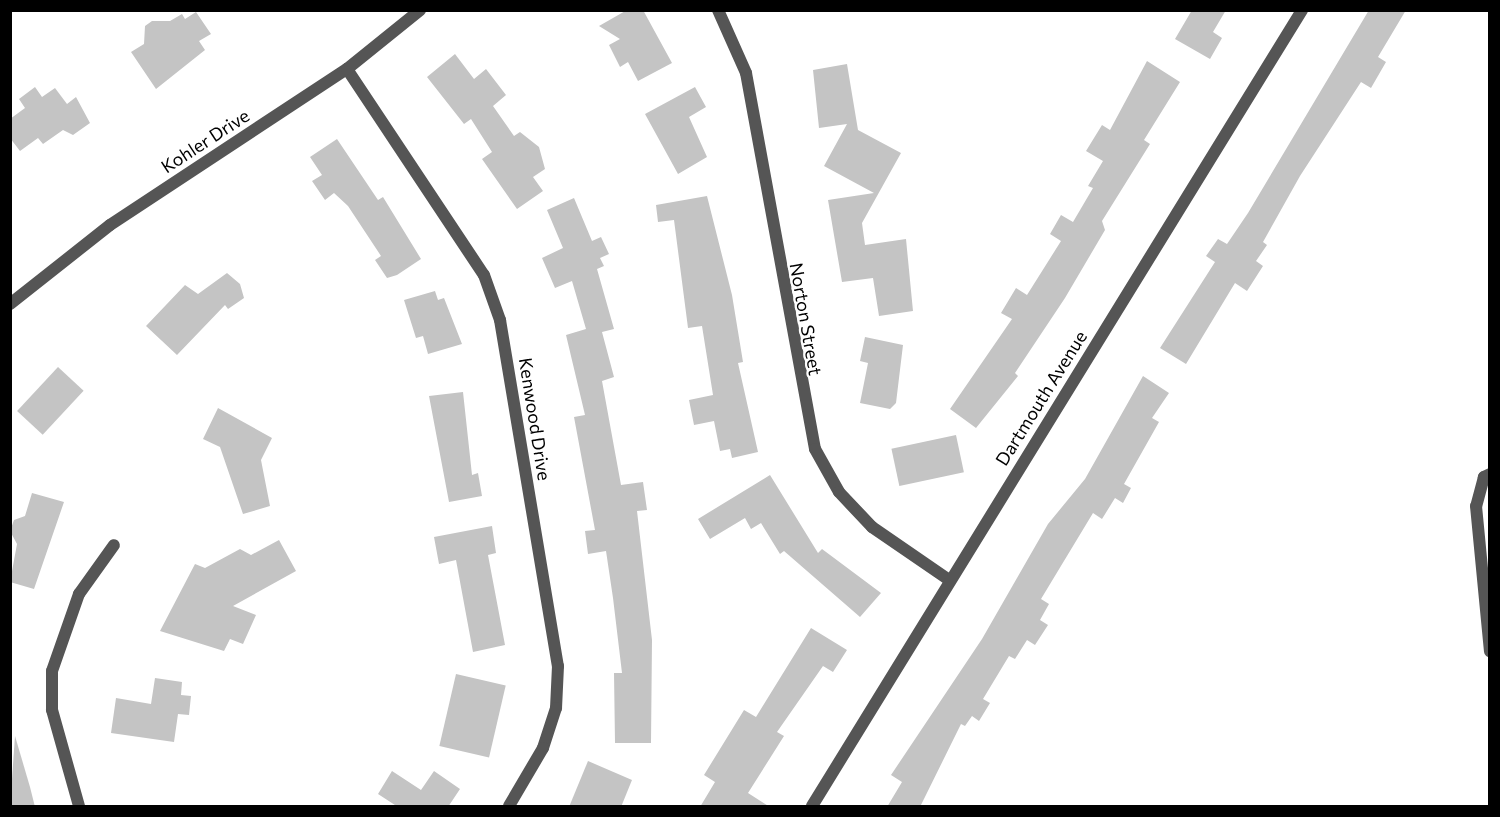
<!DOCTYPE html>
<html>
<head>
<meta charset="utf-8">
<style>
  body { margin:0 }
  #map { position:relative; width:1500px; height:817px; overflow:hidden; background:#fff; font-family:Commissioner,sans-serif }
  div>[style] { position:absolute }
  .building>* { inset:0; background:#c4c4c4; transform-origin:0 0 }
  .minor>* { height:12px; margin:-6px; padding:0 6px; transform-origin:6px; border-radius:6px; background:#555 }
  span { translate:-50% -50%; white-space:nowrap; text-align:center; line-height:1.15; -webkit-text-stroke:4.5px #fff; paint-order:stroke }
  .street-label { font-size:18px; color:#000 }
  .frame { position:absolute; inset:0; border:12px solid #000; pointer-events:none }
</style>
</head>
<body>
<div id="map">
  <div class="building">
    <i style="clip-path:polygon(627px 10px,643px 10px,672px 63px,638px 81px,628px 62px,620px 67px,609px 45px,620px 39px,599px 26px)"></i>
    <i style="clip-path:polygon(1192px 10px,1226px 10px,1213px 32px,1222px 38px,1210px 59px,1175px 39px)"></i>
    <i style="clip-path:polygon(1369px 10px,1406px 10px,1378px 57px,1386px 62px,1371px 88px,1361px 82px,1300px 176px,1263px 242px,1267px 245px,1256px 261px,1263px 266px,1247px 291px,1235px 283px,1186px 364px,1160px 348px,1215px 262px,1206px 256px,1218px 239px,1227px 244px,1248px 213px)"></i>
    <i style="clip-path:polygon(196px 12px,211px 34px,199px 41px,205px 50px,156px 89px,131px 52px,144px 44px,145px 26px,152px 21px,170px 21px,182px 14px,185px 19px)"></i>
    <i style="clip-path:polygon(455px 54px,474px 79px,486px 69px,506px 95px,493px 106px,514px 136px,520px 132px,539px 147px,545px 169px,533px 177px,543px 191px,517px 209px,482px 159px,492px 152px,471px 119px,464px 124px,427px 77px)"></i>
    <i style="clip-path:polygon(1147px 61px,1180px 82px,1144px 140px,1150px 144px,1102px 221px,1105px 230px,1065px 298px,1015px 373px,1018px 376px,976px 428px,950px 409px,1012px 319px,1001px 313px,1016px 288px,1027px 295px,1061px 241px,1050px 234px,1061px 215px,1073px 222px,1093px 188px,1088px 186px,1103px 161px,1086px 151px,1102px 125px,1110px 130px)"></i>
    <i style="clip-path:polygon(847px 64px,858px 130px,901px 153px,862px 223px,865px 245px,906px 239px,913px 311px,879px 316px,873px 278px,842px 282px,828px 200px,874px 193px,824px 166px,847px 124px,819px 128px,813px 70px)"></i>
    <i style="clip-path:polygon(35px 87px,42px 97px,55px 88px,67px 104px,76px 97px,90px 123px,73px 135px,63px 130px,43px 144px,38px 138px,20px 151px,10px 138px,10px 119px,25px 108px,19px 99px)"></i>
    <i style="clip-path:polygon(695px 87px,706px 107px,689px 117px,707px 157px,678px 174px,645px 114px)"></i>
    <i style="clip-path:polygon(337px 139px,378px 200px,383px 197px,421px 259px,397px 275px,387px 278px,375px 260px,381px 256px,348px 206px,334px 193px,325px 200px,312px 181px,322px 175px,310px 157px)"></i>
    <i style="clip-path:polygon(707px 196px,732px 295px,743px 362px,738px 363px,758px 452px,732px 458px,730px 449px,720px 451px,714px 421px,694px 425px,689px 400px,713px 395px,702px 326px,688px 328px,674px 220px,658px 222px,656px 205px)"></i>
    <i style="clip-path:polygon(574px 198px,592px 241px,601px 237px,609px 254px,600px 258px,604px 266px,597px 269px,614px 329px,602px 332px,614px 377px,602px 381px,621px 485px,643px 482px,647px 510px,637px 511px,652px 640px,651px 743px,615px 743px,614px 673px,622px 673px,613px 598px,606px 551px,588px 554px,585px 531px,595px 530px,574px 417px,585px 415px,566px 335px,586px 329px,572px 281px,555px 288px,542px 258px,563px 248px,547px 210px)"></i>
    <i style="clip-path:polygon(227px 273px,240px 284px,244px 298px,228px 309px,225px 305px,177px 355px,146px 326px,185px 285px,198px 294px)"></i>
    <i style="clip-path:polygon(435px 291px,438px 300px,444px 298px,462px 344px,428px 354px,423px 336px,416px 338px,404px 300px)"></i>
    <i style="clip-path:polygon(865px 337px,903px 345px,896px 403px,890px 409px,860px 403px,868px 363px,860px 361px)"></i>
    <i style="left:58px;top:367px;width:35px;height:60px;rotate:43deg"></i>
    <i style="clip-path:polygon(1143px 376px,1169px 393px,1152px 418px,1159px 422px,1124px 484px,1131px 488px,1123px 503px,1115px 498px,1102px 519px,1093px 513px,1041px 599px,1049px 604px,1040px 620px,1048px 625px,1035px 645px,1027px 640px,1015px 659px,1009px 656px,983px 699px,990px 703px,979px 721px,972px 716px,965px 726px,961px 724px,920px 807px,887px 807px,902px 782px,891px 775px,982px 639px,1048px 524px,1085px 479px)"></i>
    <i style="clip-path:polygon(463px 392px,472px 475px,478px 473px,482px 496px,449px 502px,429px 396px)"></i>
    <i style="clip-path:polygon(218px 408px,272px 438px,261px 460px,270px 506px,243px 514px,220px 447px,203px 439px)"></i>
    <i style="left:956px;top:435px;width:38px;height:66px;rotate:78deg"></i>
    <i style="clip-path:polygon(770px 475px,818px 553px,822px 549px,881px 593px,860px 617px,784px 551px,780px 554px,761px 523px,751px 529px,745px 518px,710px 539px,698px 519px)"></i>
    <i style="clip-path:polygon(32px 493px,64px 502px,34px 589px,10px 582px,17px 544px,10px 531px,14px 520px,25px 516px)"></i>
    <i style="clip-path:polygon(492px 526px,496px 553px,488px 555px,505px 645px,473px 652px,456px 560px,439px 564px,434px 537px)"></i>
    <i style="clip-path:polygon(279px 540px,296px 571px,233px 606px,256px 615px,243px 644px,230px 639px,224px 651px,160px 631px,195px 564px,205px 568px,240px 549px,251px 555px)"></i>
    <i style="clip-path:polygon(811px 628px,847px 650px,833px 672px,823px 666px,777px 732px,784px 736px,748px 793px,770px 807px,700px 807px,715px 782px,704px 775px,744px 710px,756px 717px)"></i>
    <i style="left:456px;top:674px;width:51px;height:74px;rotate:13deg"></i>
    <i style="clip-path:polygon(155px 678px,182px 682px,181px 695px,191px 696px,189px 715px,178px 714px,174px 742px,111px 733px,116px 698px,151px 704px)"></i>
    <i style="clip-path:polygon(15px 736px,30px 787px,35px 807px,10px 807px)"></i>
    <i style="clip-path:polygon(588px 761px,632px 780px,621px 807px,569px 807px)"></i>
    <i style="clip-path:polygon(392px 771px,421px 790px,434px 771px,460px 789px,448px 807px,398px 807px,378px 794px)"></i>
  </div>
  <div class="minor">
    <i style="left:718px;top:10px;width:69px;rotate:66deg"></i>
    <i style="left:746px;top:73px;width:382px;rotate:79.6deg"></i>
    <i style="left:815px;top:449px;width:49px;rotate:60.8deg"></i>
    <i style="left:839px;top:492px;width:48px;rotate:46.7deg"></i>
    <i style="left:872px;top:527px;width:93px;rotate:34.5deg"></i>
    <i style="left:347px;top:69px;width:247px;rotate:56.4deg"></i>
    <i style="left:484px;top:275px;width:48px;rotate:70.4deg"></i>
    <i style="left:500px;top:320px;width:351px;rotate:80.5deg"></i>
    <i style="left:558px;top:666px;width:42px;rotate:92.7deg"></i>
    <i style="left:556px;top:708px;width:42px;rotate:108deg"></i>
    <i style="left:543px;top:748px;width:67px;rotate:120.4deg"></i>
    <i style="left:10px;top:304px;width:127px;rotate:-38.3deg"></i>
    <i style="left:110px;top:225px;width:284px;rotate:-33.4deg"></i>
    <i style="left:347px;top:69px;width:94px;rotate:-38.9deg"></i>
    <i style="left:1490px;top:474px;width:7px;rotate:153deg"></i>
    <i style="left:1484px;top:477px;width:30px;rotate:105deg"></i>
    <i style="left:1476px;top:506px;width:146px;rotate:84.5deg"></i>
    <i style="left:79px;top:806px;width:100px;rotate:-105.7deg"></i>
    <i style="left:52px;top:710px;width:39px;rotate:-90deg"></i>
    <i style="left:52px;top:671px;width:82px;rotate:-70.7deg"></i>
    <i style="left:79px;top:594px;width:60px;rotate:-54.5deg"></i>
    <i style="left:812px;top:806px;width:935px;rotate:-58.38deg"></i>
  </div>
  <div class="street-label">
    <span style="left:205px;top:141px;rotate:-33deg">Kohler Drive</span>
    <span style="left:806px;top:319px;rotate:80deg">Norton Street</span>
    <span style="left:1041px;top:398px;rotate:-58deg">Dartmouth Avenue</span>
    <span style="left:535px;top:419px;rotate:81deg">Kenwood Drive</span>
  </div>
  <div class="frame"></div>
</div>
</body>
</html>
